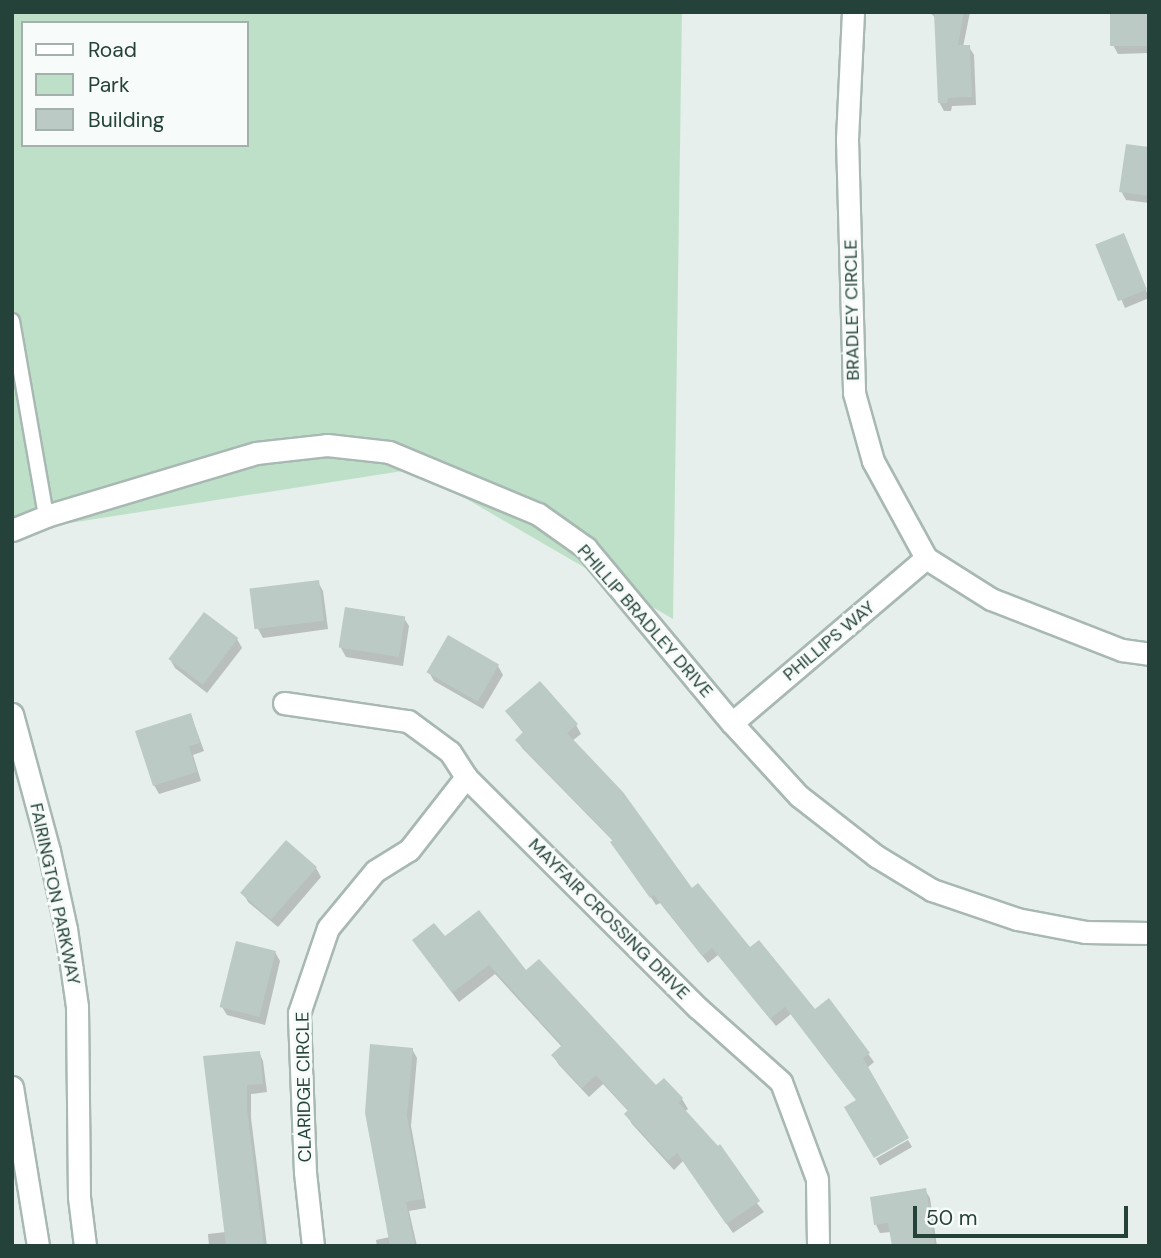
<!DOCTYPE html>
<html>
<head>
<meta charset="utf-8">
<style>
  body { margin:0 }
  #map { position:relative; width:1161px; height:1258px; overflow:hidden; background:#e6efeb; font-family:"DM Sans",sans-serif }
  div>[style] { position:absolute }
  .green>* { inset:0; background:#bfe0c8 }
  .shadow>* { inset:0; background:#0003; transform-origin:0 0 }
  .building>* { inset:0; background:#bbcac4; transform-origin:0 0 }
  .roads { filter:drop-shadow(2px 0 #a8b8b2) drop-shadow(-2px 0 #a8b8b2) drop-shadow(0 2px #a8b8b2) drop-shadow(0 -2px #a8b8b2) }
  .lane>* { height:14px; margin:-7px; padding:0 7px; transform-origin:7px; border-radius:7px; background:#fff }
  .street>* { height:21px; margin:-10.5px; padding:0 10.5px; transform-origin:10.5px; border-radius:10.5px; background:#fff }
  span { translate:-50% -50%; white-space:nowrap; text-align:center; line-height:1.15; -webkit-text-stroke:6px #f7fbf9; paint-order:stroke }
  .street-label { font-size:18px; color:#24423a }
  .frame { position:absolute; inset:0; border:14px solid #24423a; pointer-events:none }
  .legend { position:absolute; left:21px; top:21px; width:228px; height:126px; box-sizing:border-box; background:#f7fbf9; border:2px solid #a3b1ad; margin:0; padding:9px 12px; list-style:none; font-size:21px; color:#24423a }
  .legend li { display:flex; align-items:center; gap:14px; height:35px }
  .legend b { width:35px; border:2px solid #a3b1ad }
  .scale { position:absolute; left:913px; top:1206px; width:215px; height:32px; box-sizing:border-box; border:4px solid #24423a; border-top:0; padding-left:9px; font-size:21px; line-height:24px; white-space:nowrap; color:#24423a; -webkit-text-stroke:5px #f7fbf9; paint-order:stroke }
</style>
</head>
<body>
<div id="map">
  <div class="green">
    <i style="clip-path:polygon(evenodd,12px 12px,682px 12px,673px 619px,415px 469px,12px 532px,12px 12px,23px 23px,247px 23px,247px 145px,23px 145px,23px 23px)"></i>
  </div>
  <div class="shadow">
    <i style="clip-path:polygon(929px 12px,970px 12px,963px 47px,969px 47px,974px 55px,976px 105px,952px 106px,951px 111px,944px 111px,939px 102px,936px 18px)"></i>
    <i style="clip-path:polygon(1149px 14px,1149px 53px,1118px 54px,1113px 45px)"></i>
    <i style="clip-path:polygon(1149px 149px,1149px 203px,1126px 200px,1121px 191px)"></i>
    <i style="clip-path:polygon(1128px 244px,1149px 298px,1125px 308px,1098px 246px)"></i>
    <i style="clip-path:polygon(318px 582px,323px 591px,328px 629px,263px 638px,258px 629px)"></i>
    <i style="clip-path:polygon(404px 618px,409px 626px,403px 666px,346px 657px,341px 648px)"></i>
    <i style="clip-path:polygon(237px 639px,242px 648px,207px 693px,175px 668px,170px 659px)"></i>
    <i style="clip-path:polygon(498px 666px,503px 675px,483px 709px,434px 681px,429px 672px)"></i>
    <i style="clip-path:polygon(507px 712px,576px 725px,581px 734px,572px 741px,692px 890px,814px 1011px,829px 1000px,874px 1062px,867px 1068px,857px 1101px,791px 1014px,776px 1026px,718px 955px,708px 963px,660px 903px,656px 905px,614px 842px,522px 748px,517px 740px,524px 734px)"></i>
    <i style="clip-path:polygon(191px 715px,204px 751px,193px 755px,201px 781px,159px 794px,154px 785px)"></i>
    <i style="clip-path:polygon(316px 868px,321px 877px,278px 927px,248px 902px,244px 894px)"></i>
    <i style="clip-path:polygon(444px 938px,526px 973px,656px 1088px,682px 1099px,688px 1109px,684px 1112px,764px 1212px,733px 1233px,683px 1161px,674px 1170px,632px 1124px,626px 1114px,629px 1112px,603px 1084px,589px 1097px,559px 1065px,553px 1056px,562px 1047px,495px 974px,459px 1002px,414px 941px)"></i>
    <i style="clip-path:polygon(275px 952px,280px 961px,265px 1025px,227px 1015px,222px 1007px)"></i>
    <i style="clip-path:polygon(412px 1049px,417px 1058px,411px 1126px,426px 1208px,409px 1211px,417px 1246px,377px 1246px,376px 1240px,390px 1237px)"></i>
    <i style="clip-path:polygon(259px 1052px,263px 1061px,267px 1092px,251px 1094px,251px 1118px,267px 1246px,209px 1246px,208px 1234px,226px 1232px,205px 1058px)"></i>
    <i style="left:908px;top:1140px;width:8px;height:37px;rotate:60deg"></i>
    <i style="clip-path:polygon(925px 1190px,930px 1198px,937px 1246px,893px 1246px,891px 1232px,880px 1233px,876px 1225px)"></i>
  </div>
  <div class="building">
    <i style="clip-path:polygon(934px 12px,964px 12px,958px 45px,970px 45px,972px 97px,948px 98px,947px 103px,938px 103px)"></i>
    <i style="left:1110px;top:12px;width:39px;height:34px"></i>
    <i style="clip-path:polygon(1126px 144px,1149px 147px,1149px 196px,1119px 192px)"></i>
    <i style="left:1124px;top:233px;width:61px;height:31px;rotate:68deg"></i>
    <i style="left:319px;top:580px;width:41px;height:70px;rotate:83deg"></i>
    <i style="left:345px;top:607px;width:61px;height:41px;rotate:9deg"></i>
    <i style="left:204px;top:612px;width:43px;height:59px;rotate:37deg"></i>
    <i style="left:448px;top:635px;width:59px;height:43px;rotate:30deg"></i>
    <i style="clip-path:polygon(540px 681px,578px 724px,567px 733px,623px 792px,692px 888px,698px 883px,750px 947px,759px 940px,815px 1009px,829px 998px,870px 1053px,863px 1058px,909px 1138px,874px 1158px,844px 1107px,856px 1100px,785px 1007px,770px 1019px,712px 948px,702px 956px,654px 895px,650px 898px,610px 842px,613px 840px,515px 740px,523px 732px,505px 711px)"></i>
    <i style="clip-path:polygon(191px 713px,200px 743px,189px 746px,197px 772px,153px 786px,135px 731px)"></i>
    <i style="left:286px;top:840px;width:41px;height:70px;rotate:41deg"></i>
    <i style="clip-path:polygon(479px 910px,526px 970px,539px 959px,656px 1085px,664px 1078px,683px 1098px,679px 1103px,718px 1146px,720px 1144px,760px 1201px,726px 1224px,677px 1153px,668px 1161px,624px 1114px,628px 1110px,596px 1075px,582px 1088px,551px 1055px,562px 1045px,489px 965px,452px 993px,412px 940px,434px 923px,445px 936px)"></i>
    <i style="left:236px;top:941px;width:41px;height:68px;rotate:14deg"></i>
    <i style="clip-path:polygon(370px 1044px,413px 1048px,407px 1116px,423px 1199px,406px 1202px,415px 1246px,390px 1246px,365px 1113px)"></i>
    <i style="clip-path:polygon(260px 1051px,263px 1084px,247px 1085px,247px 1108px,264px 1246px,226px 1246px,203px 1056px)"></i>
    <i style="clip-path:polygon(926px 1188px,935px 1246px,892px 1246px,888px 1223px,874px 1225px,870px 1197px)"></i>
  </div>
  <div class="roads">
    <div class="lane">
      <i style="left:12px;top:321px;width:198px;rotate:80.1deg"></i>
    </div>
    <div class="street">
      <i style="left:853px;top:12px;width:127px;rotate:92.7deg"></i>
      <i style="left:847px;top:139px;width:254px;rotate:88.4deg"></i>
      <i style="left:854px;top:393px;width:71px;rotate:74.4deg"></i>
      <i style="left:873px;top:461px;width:111px;rotate:61.3deg"></i>
      <i style="left:926px;top:558px;width:77px;rotate:32.2deg"></i>
      <i style="left:991px;top:599px;width:141px;rotate:21.3deg"></i>
      <i style="left:1122px;top:650px;width:27px;rotate:8deg"></i>
      <i style="left:12px;top:530px;width:37px;rotate:-22deg"></i>
      <i style="left:46px;top:516px;width:219px;rotate:-16.7deg"></i>
      <i style="left:256px;top:453px;width:71px;rotate:-6.4deg"></i>
      <i style="left:327px;top:445px;width:62px;rotate:6.4deg"></i>
      <i style="left:389px;top:452px;width:161px;rotate:22.6deg"></i>
      <i style="left:538px;top:514px;width:59px;rotate:35.3deg"></i>
      <i style="left:586px;top:548px;width:228px;rotate:50.2deg"></i>
      <i style="left:732px;top:723px;width:99px;rotate:47.5deg"></i>
      <i style="left:799px;top:796px;width:98px;rotate:37.9deg"></i>
      <i style="left:876px;top:856px;width:66px;rotate:31.3deg"></i>
      <i style="left:932px;top:890px;width:90px;rotate:18.8deg"></i>
      <i style="left:1017px;top:919px;width:69px;rotate:10.8deg"></i>
      <i style="left:1085px;top:932px;width:64px;rotate:0.9deg"></i>
      <i style="left:284px;top:703px;width:125px;rotate:8.3deg"></i>
      <i style="left:408px;top:721px;width:52px;rotate:36.4deg"></i>
      <i style="left:450px;top:752px;width:30px;rotate:57deg"></i>
      <i style="left:466px;top:777px;width:327px;rotate:44.9deg"></i>
      <i style="left:698px;top:1008px;width:111px;rotate:41.7deg"></i>
      <i style="left:781px;top:1082px;width:103px;rotate:69.6deg"></i>
      <i style="left:817px;top:1179px;width:67px;rotate:89.1deg"></i>
      <i style="left:12px;top:714px;width:142px;rotate:74.9deg"></i>
      <i style="left:49px;top:851px;width:80px;rotate:77.7deg"></i>
      <i style="left:66px;top:929px;width:78px;rotate:81.9deg"></i>
      <i style="left:77px;top:1006px;width:191px;rotate:89.4deg"></i>
      <i style="left:79px;top:1197px;width:49px;rotate:83deg"></i>
      <i style="left:732px;top:723px;width:255px;rotate:-40.4deg"></i>
      <i style="left:12px;top:1087px;width:161px;rotate:80.7deg"></i>
      <i style="left:313px;top:1246px;width:74px;rotate:-96.2deg"></i>
      <i style="left:305px;top:1172px;width:159px;rotate:-92.2deg"></i>
      <i style="left:299px;top:1013px;width:90px;rotate:-71.2deg"></i>
      <i style="left:328px;top:928px;width:74px;rotate:-50.5deg"></i>
      <i style="left:375px;top:871px;width:40px;rotate:-32deg"></i>
      <i style="left:409px;top:850px;width:93px;rotate:-52deg"></i>
    </div>
  </div>
  <div class="street-label">
    <span style="left:852px;top:310px;rotate:-91deg">BRADLEY CIRCLE</span>
    <span style="left:645px;top:621px;rotate:49deg">PHILLIP BRADLEY DRIVE</span>
    <span style="left:829px;top:641px;rotate:-40deg">PHILLIPS WAY</span>
    <span style="left:55px;top:894px;rotate:78deg">FAIRINGTON PARKWAY</span>
    <span style="left:609px;top:919px;rotate:45deg">MAYFAIR CROSSING DRIVE</span>
    <span style="left:304px;top:1087px;rotate:-91deg">CLARIDGE CIRCLE</span>
  </div>
  <div class="frame"></div>
  <ul class="legend">
  <li><b style="height:9px;background:#fff"></b>Road</li>
  <li><b style="height:19px;background:#bfe0c8"></b>Park</li>
  <li><b style="height:19px;background:#bbcac4"></b>Building</li>
  </ul>
  <div class="scale">50 m</div>
</div>
</body>
</html>
